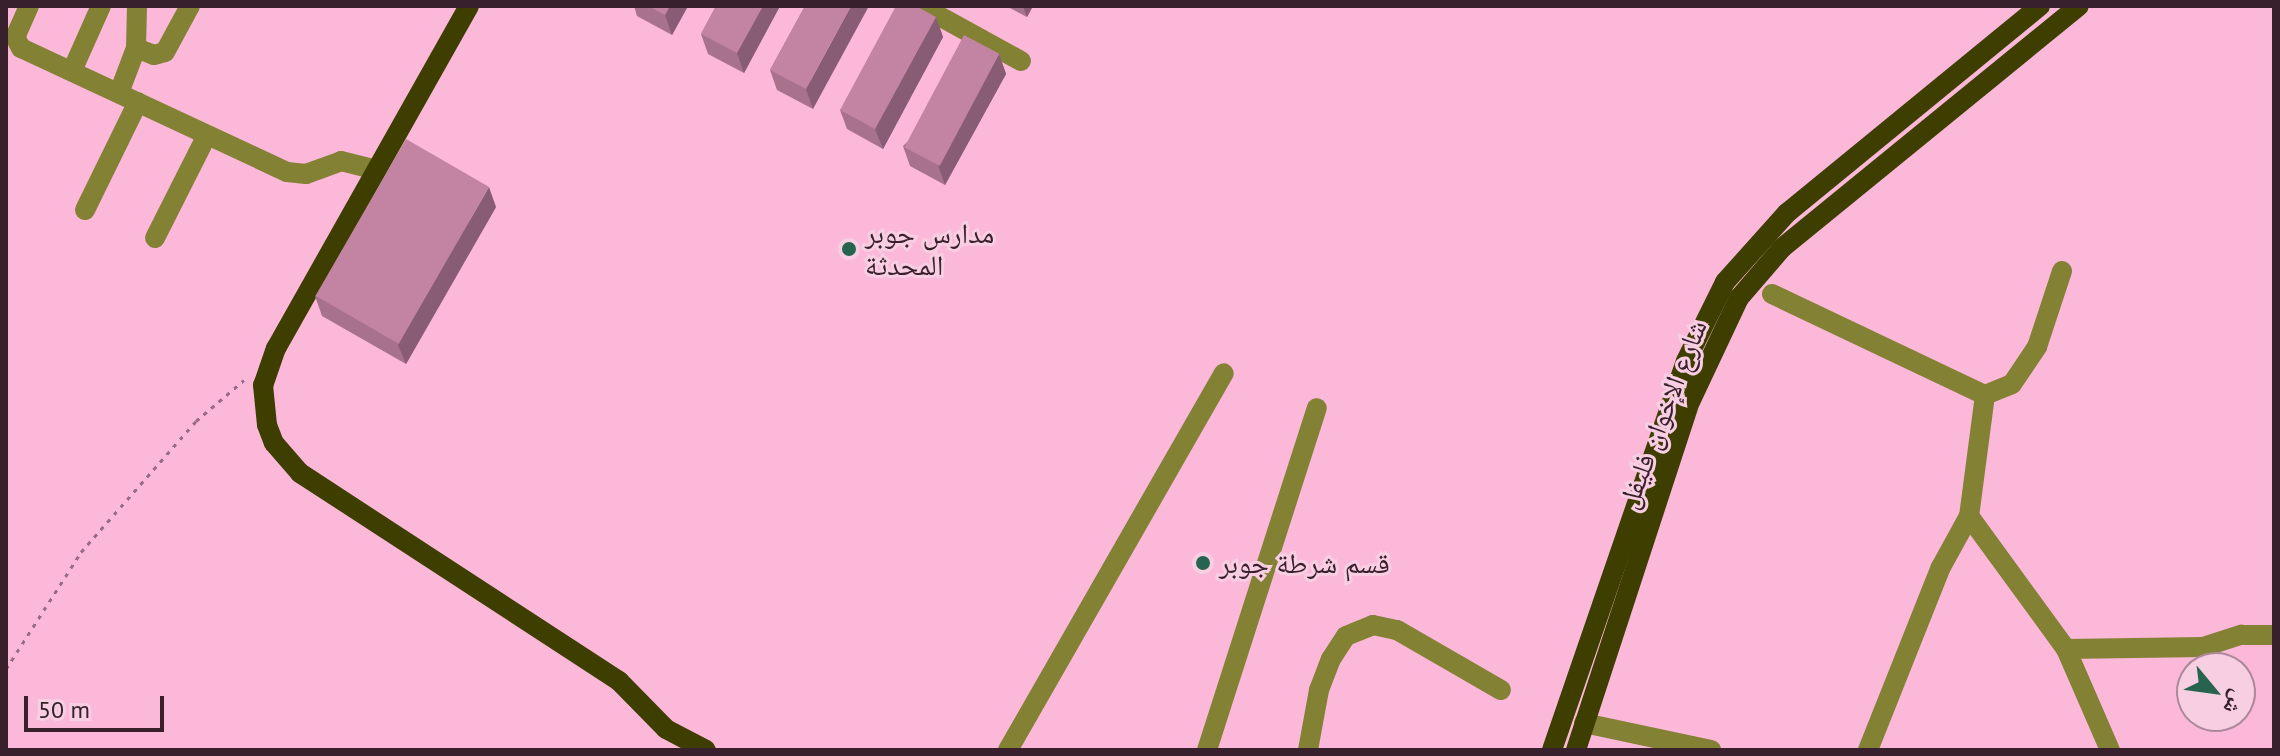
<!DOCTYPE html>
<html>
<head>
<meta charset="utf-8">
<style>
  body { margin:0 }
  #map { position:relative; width:2280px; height:756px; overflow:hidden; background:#fbb8d9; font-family:"PT Sans","Noto Naskh Arabic",sans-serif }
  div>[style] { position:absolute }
  .path>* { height:3px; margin-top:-1.5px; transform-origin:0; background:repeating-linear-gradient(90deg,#986b81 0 4px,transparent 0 10px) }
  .minor>* { height:20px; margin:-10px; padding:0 10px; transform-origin:10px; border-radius:10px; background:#838133 }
  .major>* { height:20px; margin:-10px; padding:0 10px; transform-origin:10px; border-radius:10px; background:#3f3e01 }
  .wall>* { inset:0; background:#a8718c }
  .shaded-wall>* { inset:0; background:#885c72 }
  .building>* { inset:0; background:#c383a3; transform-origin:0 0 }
  .dots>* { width:22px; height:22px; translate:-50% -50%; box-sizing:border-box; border:4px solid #f8cee2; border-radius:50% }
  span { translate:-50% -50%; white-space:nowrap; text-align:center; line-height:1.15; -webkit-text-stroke:6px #f8cee2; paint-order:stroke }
  .poi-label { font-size:28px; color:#39202d }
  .left { translate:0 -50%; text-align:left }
  .street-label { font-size:28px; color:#39202d }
  .frame { position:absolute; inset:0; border:8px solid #39202d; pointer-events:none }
  .north { position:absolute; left:2176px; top:652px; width:80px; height:80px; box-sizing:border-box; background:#f8cee2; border:2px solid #ac889a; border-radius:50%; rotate:119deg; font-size:22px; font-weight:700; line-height:32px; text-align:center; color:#39202d }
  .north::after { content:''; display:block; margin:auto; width:28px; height:36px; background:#276450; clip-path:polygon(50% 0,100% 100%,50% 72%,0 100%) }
  .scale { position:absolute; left:24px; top:696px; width:140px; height:36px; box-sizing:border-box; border:4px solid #39202d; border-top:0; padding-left:10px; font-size:24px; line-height:28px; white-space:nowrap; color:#39202d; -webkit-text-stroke:6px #f8cee2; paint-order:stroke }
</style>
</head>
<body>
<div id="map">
  <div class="path">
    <i style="left:6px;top:669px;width:139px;rotate:-57.3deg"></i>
    <i style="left:81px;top:552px;width:174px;rotate:-48.7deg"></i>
    <i style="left:196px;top:421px;width:63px;rotate:-40.5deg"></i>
  </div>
  <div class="minor">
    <i style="left:29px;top:6px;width:34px;rotate:114deg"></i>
    <i style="left:15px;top:37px;width:13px;rotate:61deg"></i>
    <i style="left:21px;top:48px;width:293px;rotate:25deg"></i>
    <i style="left:287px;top:172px;width:19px;rotate:6deg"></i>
    <i style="left:306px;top:174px;width:37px;rotate:-20deg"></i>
    <i style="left:341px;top:161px;width:36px;rotate:14deg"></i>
    <i style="left:921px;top:6px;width:114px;rotate:28.8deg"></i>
    <i style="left:136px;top:48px;width:19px;rotate:21deg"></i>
    <i style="left:154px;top:55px;width:11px;rotate:-15deg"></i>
    <i style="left:165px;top:52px;width:52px;rotate:-61.5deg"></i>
    <i style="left:72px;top:71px;width:71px;rotate:-66deg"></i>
    <i style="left:119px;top:93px;width:48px;rotate:-69.3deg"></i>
    <i style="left:136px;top:48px;width:42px;rotate:-88.6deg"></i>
    <i style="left:85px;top:210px;width:120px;rotate:-63.9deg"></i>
    <i style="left:155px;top:238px;width:115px;rotate:-63.2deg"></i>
    <i style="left:1772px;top:294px;width:236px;rotate:25.4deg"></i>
    <i style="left:1985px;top:395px;width:122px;rotate:97.5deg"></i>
    <i style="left:1969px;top:516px;width:165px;rotate:53.9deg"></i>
    <i style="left:2066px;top:649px;width:110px;rotate:66.5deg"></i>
    <i style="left:1985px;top:395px;width:29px;rotate:-22deg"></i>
    <i style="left:2012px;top:384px;width:45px;rotate:-56deg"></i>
    <i style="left:2037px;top:347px;width:80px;rotate:-71.8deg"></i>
    <i style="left:2066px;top:649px;width:137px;rotate:-0.8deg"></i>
    <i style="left:2203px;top:647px;width:40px;rotate:-18deg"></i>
    <i style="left:2241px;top:635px;width:33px"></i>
    <i style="left:1584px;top:723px;width:130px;rotate:12deg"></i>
    <i style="left:1008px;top:750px;width:434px;rotate:-60.2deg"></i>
    <i style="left:1207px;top:750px;width:359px;rotate:-72.2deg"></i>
    <i style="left:1308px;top:750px;width:61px;rotate:-79.6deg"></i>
    <i style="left:1319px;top:690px;width:33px;rotate:-69deg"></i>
    <i style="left:1331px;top:659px;width:27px;rotate:-57deg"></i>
    <i style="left:1346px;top:636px;width:29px;rotate:-22deg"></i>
    <i style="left:1373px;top:625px;width:25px;rotate:12deg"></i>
    <i style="left:1397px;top:630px;width:120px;rotate:30deg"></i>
    <i style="left:1868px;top:750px;width:197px;rotate:-68.3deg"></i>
    <i style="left:1941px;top:567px;width:58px;rotate:-61.2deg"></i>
  </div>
  <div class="major">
    <i style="left:469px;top:6px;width:393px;rotate:119.4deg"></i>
    <i style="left:276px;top:348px;width:39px;rotate:109deg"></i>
    <i style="left:263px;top:385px;width:40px;rotate:84.3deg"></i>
    <i style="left:267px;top:425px;width:19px;rotate:69deg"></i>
    <i style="left:274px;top:443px;width:40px;rotate:49deg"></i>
    <i style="left:300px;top:473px;width:381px;rotate:33.1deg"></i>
    <i style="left:619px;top:681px;width:67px;rotate:45.6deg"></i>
    <i style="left:666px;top:729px;width:45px;rotate:27.7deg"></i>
    <i style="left:1552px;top:750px;width:411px;rotate:-71deg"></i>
    <i style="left:1686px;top:361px;width:88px;rotate:-63.7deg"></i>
    <i style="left:1725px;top:282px;width:93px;rotate:-48.1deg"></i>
    <i style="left:1787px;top:213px;width:327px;rotate:-39.3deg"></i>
    <i style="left:1576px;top:750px;width:366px;rotate:-71.9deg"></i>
    <i style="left:1690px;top:402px;width:115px;rotate:-64.8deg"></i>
    <i style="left:1739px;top:298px;width:66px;rotate:-49.3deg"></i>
    <i style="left:1782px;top:248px;width:383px;rotate:-39.2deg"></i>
  </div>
  <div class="wall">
    <i style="clip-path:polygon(634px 6px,688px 6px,672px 35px,637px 16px)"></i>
    <i style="clip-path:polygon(716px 6px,780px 6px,744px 73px,708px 54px,701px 34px)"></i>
    <i style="clip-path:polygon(805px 6px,813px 109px,777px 90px,770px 70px)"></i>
    <i style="clip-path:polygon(1006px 6px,1033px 6px,1027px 17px)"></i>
    <i style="clip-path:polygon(936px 17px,943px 37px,883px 149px,847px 129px,840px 110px)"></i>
    <i style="clip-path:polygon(999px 54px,1006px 74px,945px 185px,910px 166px,903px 146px)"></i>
    <i style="clip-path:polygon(496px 207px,406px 364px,322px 316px,315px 296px)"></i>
  </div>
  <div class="shaded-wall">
    <i style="clip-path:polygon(670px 6px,688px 6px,672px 35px,665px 15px)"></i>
    <i style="clip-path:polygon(763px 6px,780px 6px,744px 73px,737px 53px)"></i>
    <i style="clip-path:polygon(851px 6px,869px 6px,813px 109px,806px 89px)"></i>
    <i style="clip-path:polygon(1023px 6px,1033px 6px,1027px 17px)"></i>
    <i style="clip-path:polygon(936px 17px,943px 37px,883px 149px,875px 129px)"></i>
    <i style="clip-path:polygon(999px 54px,1006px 74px,945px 185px,938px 165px)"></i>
    <i style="clip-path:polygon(489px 187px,496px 207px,406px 364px,398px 345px)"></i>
  </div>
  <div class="building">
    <i style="clip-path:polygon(648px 6px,670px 6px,665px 15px)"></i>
    <i style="clip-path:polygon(716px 6px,763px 6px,737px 53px,701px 34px)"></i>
    <i style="clip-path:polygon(805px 6px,851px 6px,806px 89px,770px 70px)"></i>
    <i style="clip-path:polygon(896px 6px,916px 6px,936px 17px,875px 129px,840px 110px)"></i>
    <i style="left:964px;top:35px;width:40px;height:127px;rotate:28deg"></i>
    <i style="left:406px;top:139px;width:96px;height:181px;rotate:30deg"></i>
  </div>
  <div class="dots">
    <i style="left:849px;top:249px;background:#276450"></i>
    <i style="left:1203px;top:563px;background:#276450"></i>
  </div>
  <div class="poi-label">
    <span class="left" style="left:865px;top:249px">مدارس جوبر<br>المحدثة</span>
    <span class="left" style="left:1219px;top:563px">قسم شرطة جوبر</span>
  </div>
  <div class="street-label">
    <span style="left:1662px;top:414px;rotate:-69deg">شارع الإخوان فليفل</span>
  </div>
  <div class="frame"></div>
  <div class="north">ش</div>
  <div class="scale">50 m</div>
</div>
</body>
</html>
